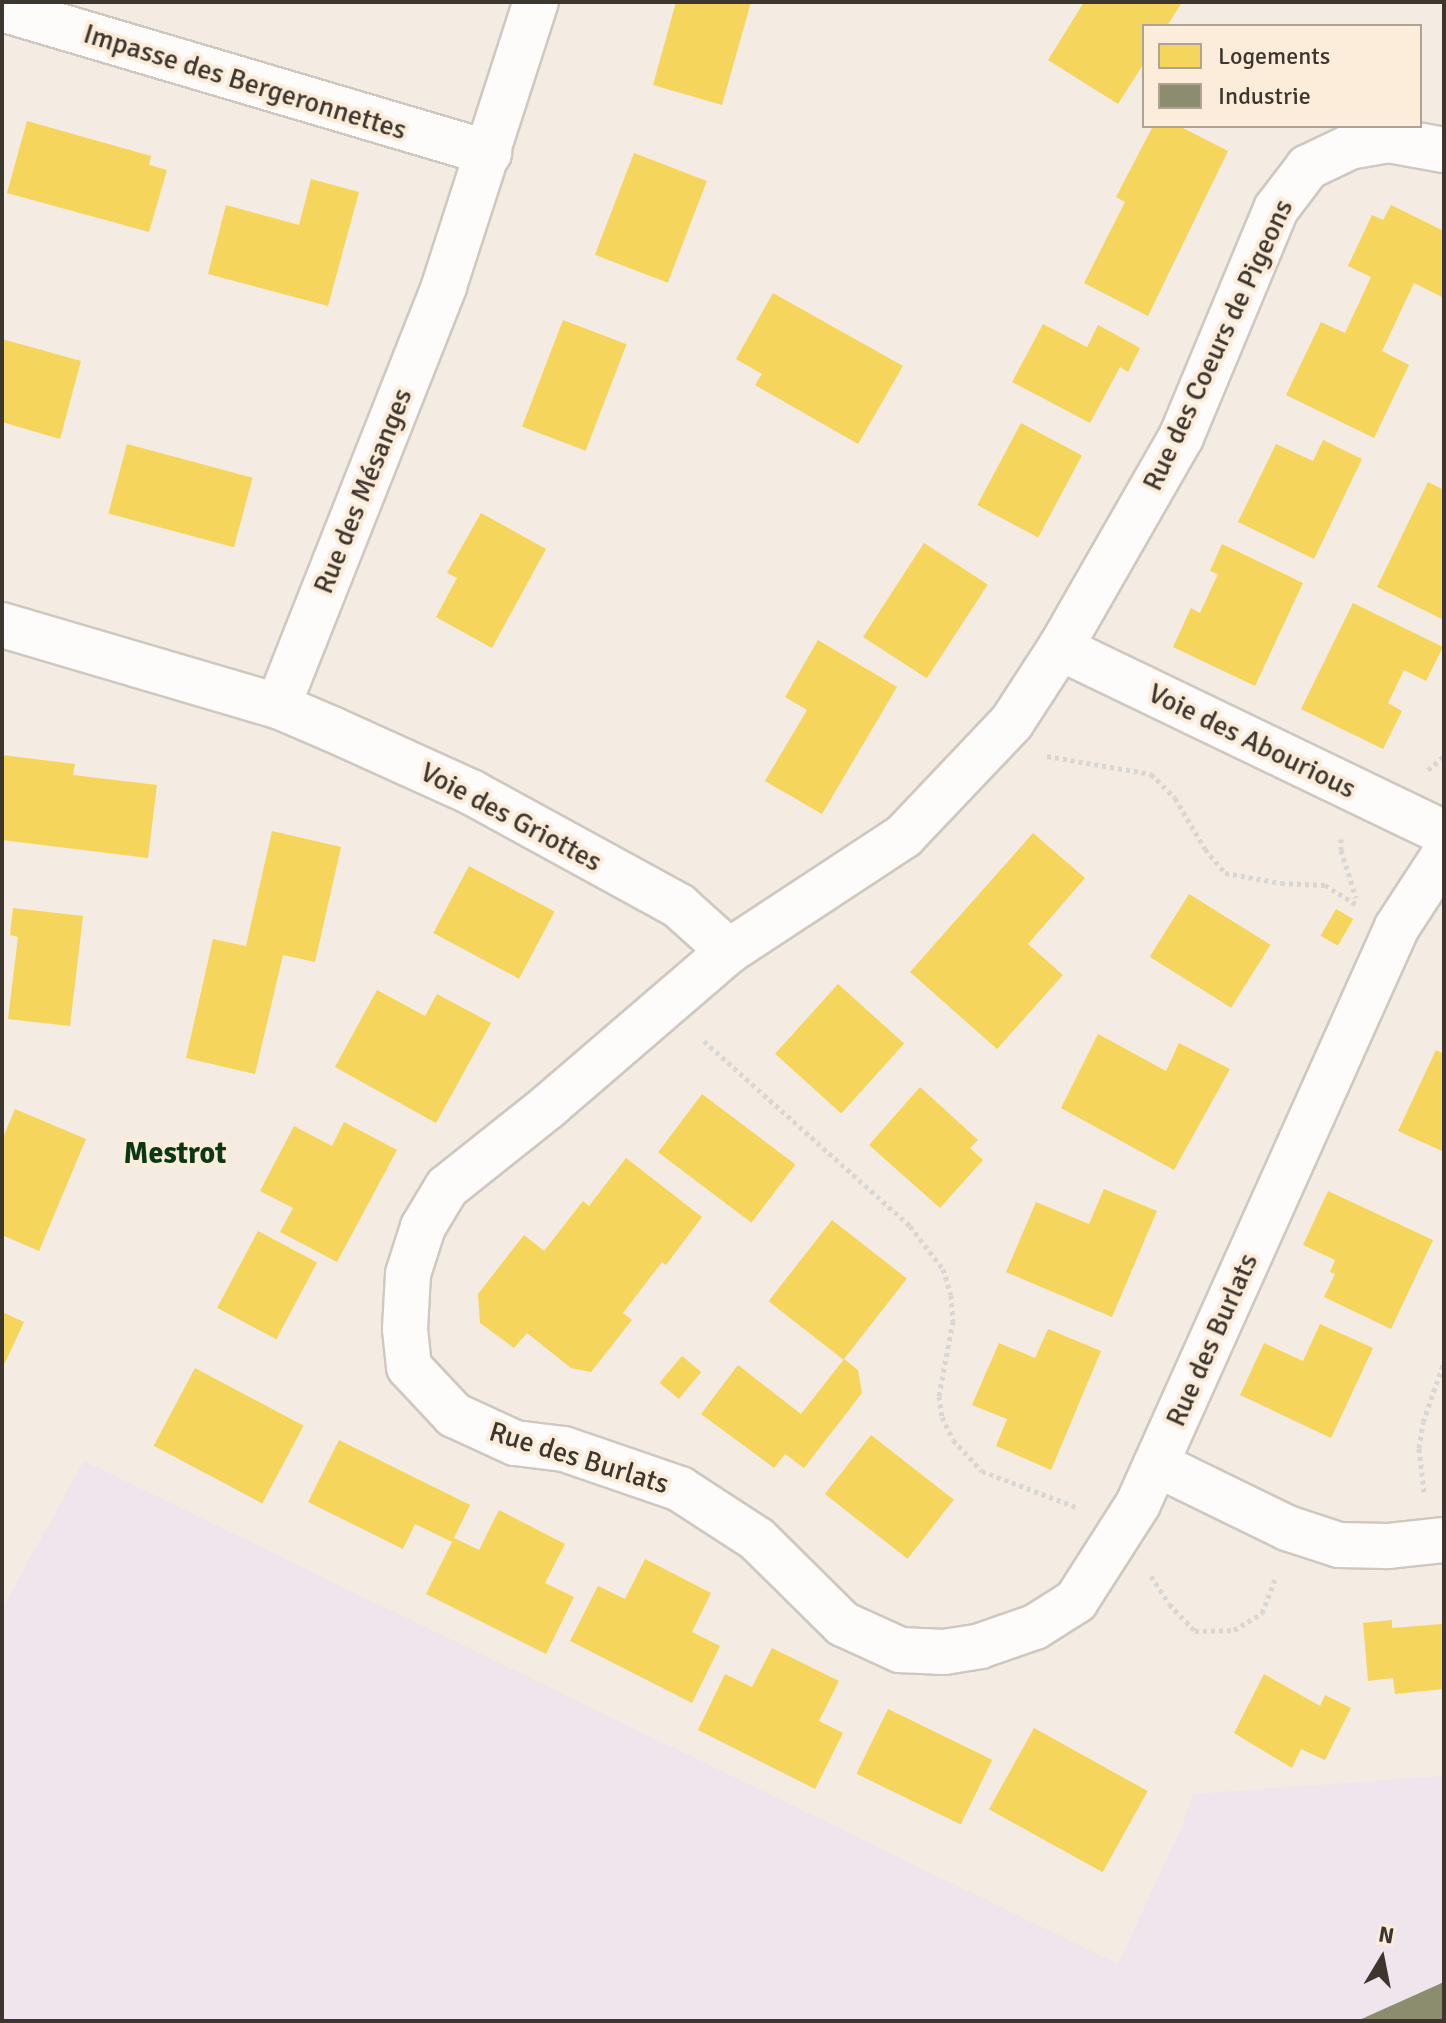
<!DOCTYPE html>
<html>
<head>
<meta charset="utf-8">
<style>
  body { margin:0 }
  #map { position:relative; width:1446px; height:2023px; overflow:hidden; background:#f4ebe2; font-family:Signika,sans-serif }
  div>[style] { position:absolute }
  .industrial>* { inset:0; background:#efe5ec }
  .homes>* { inset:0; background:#f6d55c; transform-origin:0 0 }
  .industry>* { inset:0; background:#8c8c6e }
  .path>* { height:5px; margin-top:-2.5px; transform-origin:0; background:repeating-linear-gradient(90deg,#d9d7d4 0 4px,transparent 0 8px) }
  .roads { filter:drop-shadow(2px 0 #cfc8c0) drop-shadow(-2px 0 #cfc8c0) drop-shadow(0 2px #cfc8c0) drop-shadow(0 -2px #cfc8c0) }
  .minor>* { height:44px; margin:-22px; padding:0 22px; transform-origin:22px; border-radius:22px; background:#fdfcfb }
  span { translate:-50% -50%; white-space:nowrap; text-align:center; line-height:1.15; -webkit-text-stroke:8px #fcecda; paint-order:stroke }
  .street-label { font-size:28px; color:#3c362f }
  .neighbourhood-label { font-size:30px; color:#0a3814; font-weight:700 }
  .frame { position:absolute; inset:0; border:4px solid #3c362f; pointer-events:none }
  .legend { position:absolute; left:1142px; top:24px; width:280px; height:104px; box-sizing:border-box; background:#fcecda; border:2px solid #afa396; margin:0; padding:10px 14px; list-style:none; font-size:24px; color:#3c362f }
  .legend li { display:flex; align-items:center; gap:16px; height:40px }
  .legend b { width:40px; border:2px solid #afa396 }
  .north { position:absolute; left:1342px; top:1919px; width:80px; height:80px; -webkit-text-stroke:6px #fcecda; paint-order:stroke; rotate:10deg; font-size:22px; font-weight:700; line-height:32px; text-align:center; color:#3c362f }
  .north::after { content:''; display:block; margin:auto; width:28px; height:36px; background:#3c362f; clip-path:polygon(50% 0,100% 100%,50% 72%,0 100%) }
</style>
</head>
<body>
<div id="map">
  <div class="industrial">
    <i style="clip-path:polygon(84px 1461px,1118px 1964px,1181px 1829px,1193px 1794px,1444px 1776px,1444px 2021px,2px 2021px,2px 1609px)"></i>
  </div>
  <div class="homes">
    <i style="clip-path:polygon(676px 2px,751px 2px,722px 105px,653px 85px)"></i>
    <i style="clip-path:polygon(1084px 2px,1182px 2px,1167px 26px,1144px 26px,1144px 63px,1118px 104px,1048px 60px)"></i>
    <i style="clip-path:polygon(27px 121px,151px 156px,149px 165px,167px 170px,149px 232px,7px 193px)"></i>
    <i style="clip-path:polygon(1153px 126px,1179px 126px,1228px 151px,1148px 316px,1084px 283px,1125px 202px,1116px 197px)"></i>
    <i style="left:634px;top:153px;width:78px;height:109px;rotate:21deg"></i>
    <i style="clip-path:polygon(311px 179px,359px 192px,328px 306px,208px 274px,226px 205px,299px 225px)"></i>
    <i style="clip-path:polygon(1391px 205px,1444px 231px,1444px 298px,1414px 283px,1382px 351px,1409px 365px,1374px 438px,1286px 395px,1321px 322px,1345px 333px,1371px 277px,1348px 266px,1372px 215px,1383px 220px)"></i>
    <i style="clip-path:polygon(773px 293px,903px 366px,858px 444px,755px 385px,762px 374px,736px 359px)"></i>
    <i style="left:563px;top:320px;width:68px;height:114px;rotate:21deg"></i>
    <i style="clip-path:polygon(1043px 324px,1087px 347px,1098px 325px,1140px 348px,1128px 372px,1120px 367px,1090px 423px,1012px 382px)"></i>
    <i style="clip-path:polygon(2px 339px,81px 361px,60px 439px,2px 422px)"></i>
    <i style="left:1021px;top:423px;width:69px;height:93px;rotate:28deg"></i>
    <i style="clip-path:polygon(1323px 440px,1362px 459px,1314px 559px,1238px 522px,1276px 444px,1313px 461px)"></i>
    <i style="left:127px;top:444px;width:130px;height:72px;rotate:15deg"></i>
    <i style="clip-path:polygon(1428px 482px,1444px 490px,1444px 620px,1377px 587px)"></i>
    <i style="clip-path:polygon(481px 513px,546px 549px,492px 648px,436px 617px,457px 578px,447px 573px)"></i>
    <i style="left:924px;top:543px;width:76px;height:112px;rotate:33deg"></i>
    <i style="clip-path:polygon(1222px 544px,1303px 583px,1255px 686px,1173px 647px,1191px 608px,1200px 613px,1218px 574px,1210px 571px)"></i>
    <i style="clip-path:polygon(1353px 603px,1443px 647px,1426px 681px,1404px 670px,1388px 703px,1402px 711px,1383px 749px,1301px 709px)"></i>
    <i style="clip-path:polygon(818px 640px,897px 687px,822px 814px,765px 781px,807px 710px,785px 697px)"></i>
    <i style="clip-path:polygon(2px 755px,75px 764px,73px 775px,157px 785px,148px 858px,2px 840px)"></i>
    <i style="clip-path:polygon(272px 831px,341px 847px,315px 962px,283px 955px,255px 1074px,186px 1058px,213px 939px,246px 946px)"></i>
    <i style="clip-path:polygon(1033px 833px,1085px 878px,1028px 944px,1063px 975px,997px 1049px,910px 972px)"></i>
    <i style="left:469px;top:866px;width:97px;height:76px;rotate:28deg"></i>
    <i style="left:1189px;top:894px;width:96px;height:74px;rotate:32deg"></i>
    <i style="clip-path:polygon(13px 908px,83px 916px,70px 1026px,8px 1019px,18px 937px,10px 935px)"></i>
    <i style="left:1336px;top:909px;width:20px;height:31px;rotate:30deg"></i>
    <i style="left:838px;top:984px;width:89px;height:94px;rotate:42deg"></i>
    <i style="clip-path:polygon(377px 990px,425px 1016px,437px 994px,491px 1023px,436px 1123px,335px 1067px)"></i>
    <i style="clip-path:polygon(1098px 1034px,1166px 1071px,1179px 1043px,1230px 1069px,1174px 1170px,1061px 1108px)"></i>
    <i style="clip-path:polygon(1436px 1050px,1444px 1054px,1444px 1152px,1398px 1131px)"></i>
    <i style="clip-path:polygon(920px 1087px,978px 1140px,970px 1148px,983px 1160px,940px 1208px,869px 1145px)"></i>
    <i style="left:702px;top:1094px;width:117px;height:73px;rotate:37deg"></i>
    <i style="clip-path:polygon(15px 1109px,86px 1139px,39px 1251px,2px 1235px,2px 1140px)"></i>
    <i style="clip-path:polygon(344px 1122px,397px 1150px,337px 1262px,280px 1232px,293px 1208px,260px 1191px,294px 1126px,332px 1146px)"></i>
    <i style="clip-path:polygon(626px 1158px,702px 1217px,666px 1265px,662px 1262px,623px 1313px,632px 1320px,591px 1372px,571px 1368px,527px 1333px,514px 1348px,480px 1323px,478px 1294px,524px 1235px,544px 1251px,583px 1201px,589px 1206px)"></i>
    <i style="clip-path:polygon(1104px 1189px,1157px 1211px,1112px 1317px,1006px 1272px,1036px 1202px,1089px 1224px)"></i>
    <i style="clip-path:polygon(1328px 1191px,1433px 1240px,1391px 1329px,1324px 1297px,1335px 1274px,1330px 1272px,1335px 1260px,1303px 1245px)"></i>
    <i style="left:832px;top:1220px;width:95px;height:103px;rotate:38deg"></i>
    <i style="left:258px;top:1231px;width:67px;height:87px;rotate:28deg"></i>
    <i style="clip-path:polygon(2px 1312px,24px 1322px,2px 1369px)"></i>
    <i style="clip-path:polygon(1320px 1324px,1373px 1348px,1331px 1438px,1240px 1395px,1264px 1343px,1303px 1361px)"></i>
    <i style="clip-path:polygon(1048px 1329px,1101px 1351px,1051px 1470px,996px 1446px,1007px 1419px,972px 1405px,999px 1343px,1035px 1358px)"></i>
    <i style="left:682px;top:1356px;width:25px;height:35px;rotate:40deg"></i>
    <i style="clip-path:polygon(844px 1359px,858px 1370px,862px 1393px,804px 1468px,785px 1454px,774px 1468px,701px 1414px,738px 1365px,801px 1414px)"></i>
    <i style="left:195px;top:1368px;width:123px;height:88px;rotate:28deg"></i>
    <i style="left:871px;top:1435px;width:105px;height:75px;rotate:38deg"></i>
    <i style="clip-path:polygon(339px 1440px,470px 1505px,454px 1538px,479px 1550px,499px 1510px,565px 1544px,545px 1583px,574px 1597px,546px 1654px,426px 1594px,452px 1542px,415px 1524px,403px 1549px,308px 1502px)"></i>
    <i style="clip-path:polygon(645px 1559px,711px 1593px,692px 1632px,720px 1646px,692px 1703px,570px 1641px,598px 1586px,625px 1599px)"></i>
    <i style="clip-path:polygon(1392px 1620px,1392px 1628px,1442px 1624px,1444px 1689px,1395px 1694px,1393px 1678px,1368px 1681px,1363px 1623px)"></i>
    <i style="clip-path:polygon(772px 1648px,839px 1681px,819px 1721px,843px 1733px,815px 1789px,698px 1730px,725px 1674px,752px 1687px)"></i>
    <i style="clip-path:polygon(1264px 1674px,1320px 1706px,1325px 1695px,1351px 1708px,1325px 1760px,1301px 1749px,1292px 1768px,1234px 1733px)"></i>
    <i style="left:888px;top:1709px;width:116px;height:72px;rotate:26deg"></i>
    <i style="left:1034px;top:1728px;width:130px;height:93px;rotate:29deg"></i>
  </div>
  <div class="industry">
    <i style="clip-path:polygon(1444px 1982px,1444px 2021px,1357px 2021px)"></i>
  </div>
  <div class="path">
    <i style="left:1047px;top:756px;width:106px;rotate:9.8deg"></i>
    <i style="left:1151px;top:774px;width:34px;rotate:45deg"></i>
    <i style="left:1175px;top:798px;width:59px;rotate:59.5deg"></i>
    <i style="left:1205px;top:849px;width:31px;rotate:50deg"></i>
    <i style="left:1225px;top:873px;width:57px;rotate:10.1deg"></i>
    <i style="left:1281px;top:883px;width:44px;rotate:2.6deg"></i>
    <i style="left:1325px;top:885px;width:36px;rotate:32deg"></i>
    <i style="left:1428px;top:770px;width:21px;rotate:-41deg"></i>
    <i style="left:1341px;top:839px;width:11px;rotate:90deg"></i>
    <i style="left:1341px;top:850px;width:50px;rotate:72.6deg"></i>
    <i style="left:704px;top:1041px;width:277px;rotate:41.9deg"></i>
    <i style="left:910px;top:1226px;width:54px;rotate:52.5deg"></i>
    <i style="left:943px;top:1269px;width:27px;rotate:73deg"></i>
    <i style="left:951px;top:1295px;width:26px;rotate:86deg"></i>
    <i style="left:953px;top:1321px;width:76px;rotate:100.6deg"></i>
    <i style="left:939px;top:1396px;width:21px;rotate:82deg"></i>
    <i style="left:942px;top:1417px;width:25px;rotate:64deg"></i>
    <i style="left:953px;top:1440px;width:42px;rotate:46.9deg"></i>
    <i style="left:982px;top:1471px;width:101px;rotate:21deg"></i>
    <i style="left:1424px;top:1492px;width:44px;rotate:-96.5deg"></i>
    <i style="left:1419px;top:1448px;width:26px;rotate:-81deg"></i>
    <i style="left:1423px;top:1422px;width:64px;rotate:-70.7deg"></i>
    <i style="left:1151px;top:1576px;width:33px;rotate:57deg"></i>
    <i style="left:1169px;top:1604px;width:37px;rotate:46deg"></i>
    <i style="left:1195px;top:1631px;width:39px;rotate:-1deg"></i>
    <i style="left:1234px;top:1630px;width:33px;rotate:-31deg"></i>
    <i style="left:1262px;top:1613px;width:40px;rotate:-69deg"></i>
  </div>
  <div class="roads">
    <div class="minor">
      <i style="left:2px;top:9px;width:508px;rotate:16.47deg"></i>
      <i style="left:1444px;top:150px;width:56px;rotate:-169.7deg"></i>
      <i style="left:1389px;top:140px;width:40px;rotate:170deg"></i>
      <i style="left:1350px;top:147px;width:47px;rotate:154.5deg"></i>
      <i style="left:1308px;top:167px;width:53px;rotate:127.3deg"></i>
      <i style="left:1276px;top:209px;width:247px;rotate:112.6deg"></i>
      <i style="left:1181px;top:437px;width:243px;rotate:119.8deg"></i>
      <i style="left:1060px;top:648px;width:88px;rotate:123deg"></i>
      <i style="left:1012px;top:722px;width:157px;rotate:133.5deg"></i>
      <i style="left:904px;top:836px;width:209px;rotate:146.7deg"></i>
      <i style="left:729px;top:951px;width:238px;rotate:139.3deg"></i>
      <i style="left:549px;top:1106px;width:130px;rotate:141.5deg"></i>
      <i style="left:447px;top:1187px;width:47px;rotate:121deg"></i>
      <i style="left:423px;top:1227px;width:49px;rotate:107.7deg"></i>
      <i style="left:408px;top:1274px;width:55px;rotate:93.1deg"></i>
      <i style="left:405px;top:1329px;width:38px;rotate:84deg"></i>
      <i style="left:409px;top:1367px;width:66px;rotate:46.8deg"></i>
      <i style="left:454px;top:1415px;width:67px;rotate:24.7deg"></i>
      <i style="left:515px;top:1443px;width:49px;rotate:7deg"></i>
      <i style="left:564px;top:1449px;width:123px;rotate:19deg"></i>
      <i style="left:680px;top:1489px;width:92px;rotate:33deg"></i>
      <i style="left:757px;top:1539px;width:121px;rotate:44.7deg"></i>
      <i style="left:843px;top:1624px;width:63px;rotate:24.5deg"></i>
      <i style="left:900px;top:1650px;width:44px;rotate:2.6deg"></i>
      <i style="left:944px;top:1652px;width:36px;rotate:-9deg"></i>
      <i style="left:980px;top:1646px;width:58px;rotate:-19.1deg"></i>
      <i style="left:1035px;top:1627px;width:49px;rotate:-32.4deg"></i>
      <i style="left:1076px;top:1601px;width:115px;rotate:-57.4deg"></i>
      <i style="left:1138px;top:1504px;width:632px;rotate:-65.83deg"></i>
      <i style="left:1397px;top:927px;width:86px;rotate:-56.9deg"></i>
      <i style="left:2px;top:625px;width:288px;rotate:16.4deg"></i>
      <i style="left:278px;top:706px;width:59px;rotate:23.1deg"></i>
      <i style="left:332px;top:729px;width:153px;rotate:24.4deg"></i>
      <i style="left:471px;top:792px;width:237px;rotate:28.7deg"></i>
      <i style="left:679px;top:906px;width:67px;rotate:42deg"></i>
      <i style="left:1060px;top:648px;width:426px;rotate:25.7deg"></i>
      <i style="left:278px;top:706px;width:452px;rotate:-68.4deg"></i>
      <i style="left:444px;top:286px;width:299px;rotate:-72.1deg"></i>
      <i style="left:1156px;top:1464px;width:146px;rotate:26deg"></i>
      <i style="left:1287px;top:1528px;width:55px;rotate:18.1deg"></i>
      <i style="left:1339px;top:1545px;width:49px;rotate:1.2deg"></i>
      <i style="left:1388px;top:1546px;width:56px;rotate:-6.1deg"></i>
    </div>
  </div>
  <div class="street-label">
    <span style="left:245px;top:82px;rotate:17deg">Impasse des Bergeronnettes</span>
    <span style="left:1218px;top:345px;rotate:-65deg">Rue des Coeurs de Pigeons</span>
    <span style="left:363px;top:491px;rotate:-68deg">Rue des Mésanges</span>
    <span style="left:1252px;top:741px;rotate:26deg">Voie des Abourious</span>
    <span style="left:511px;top:817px;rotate:28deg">Voie des Griottes</span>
    <span style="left:1212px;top:1340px;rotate:-66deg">Rue des Burlats</span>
    <span style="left:579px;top:1458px;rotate:17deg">Rue des Burlats</span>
  </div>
  <div class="neighbourhood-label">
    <span style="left:175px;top:1154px">Mestrot</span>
  </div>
  <div class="frame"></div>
  <ul class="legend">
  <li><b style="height:22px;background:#f6d55c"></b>Logements</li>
  <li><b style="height:22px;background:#8c8c6e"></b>Industrie</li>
  </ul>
  <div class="north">N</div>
</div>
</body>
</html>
